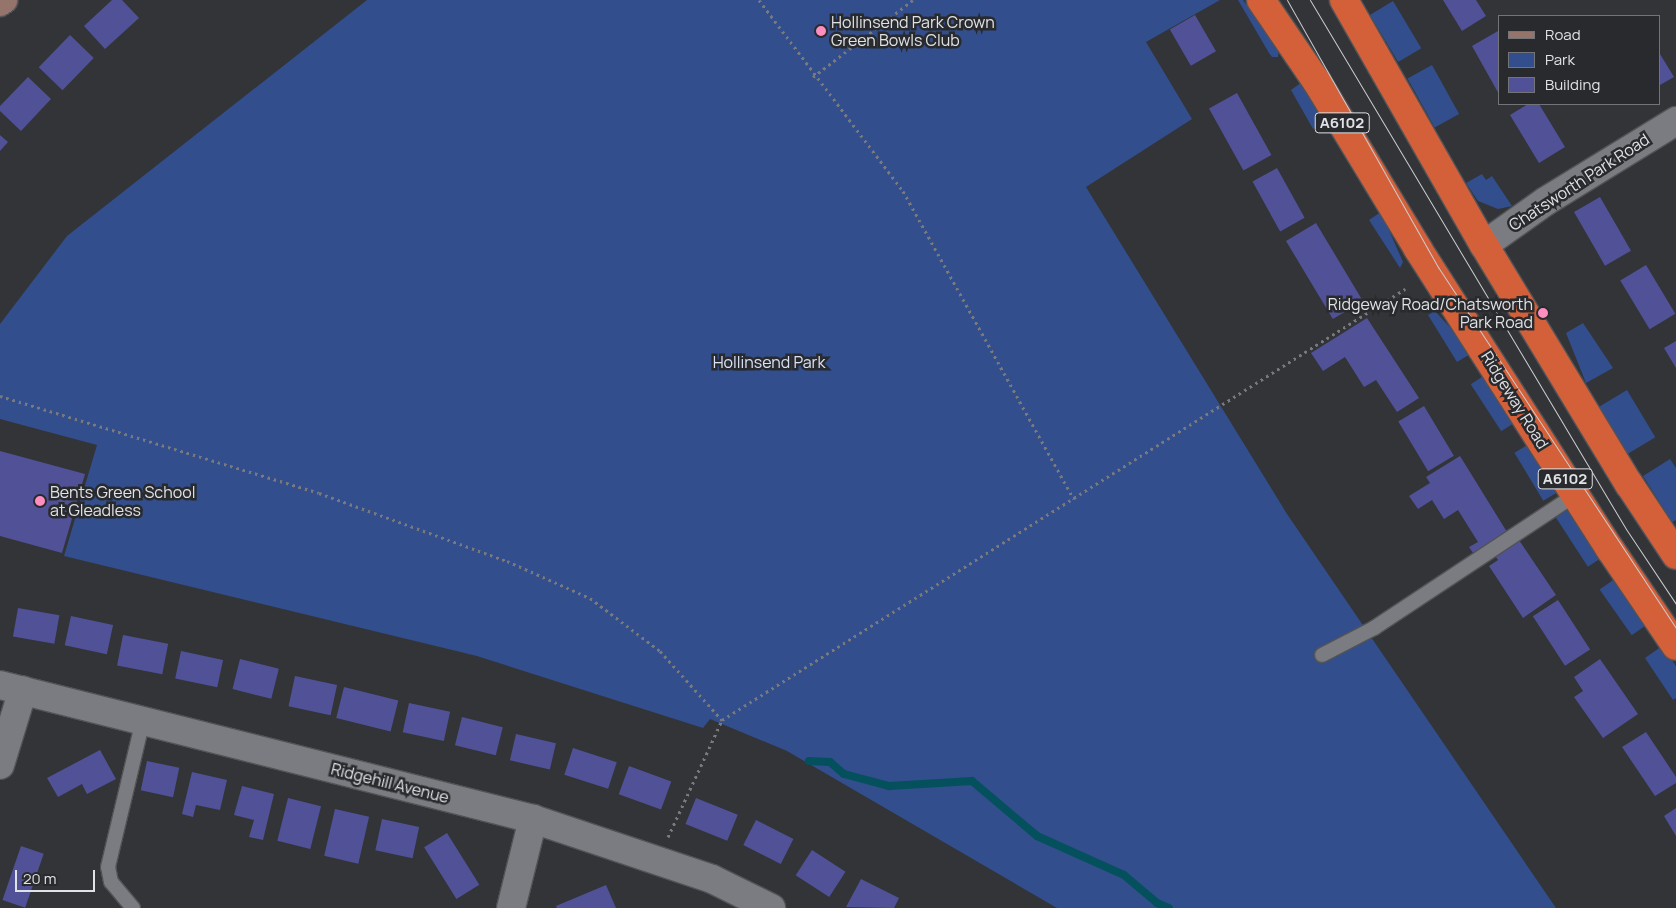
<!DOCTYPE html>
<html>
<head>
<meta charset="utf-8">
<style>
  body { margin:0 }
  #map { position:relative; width:1676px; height:908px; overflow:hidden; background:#323438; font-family:Manrope,sans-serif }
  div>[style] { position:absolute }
  .green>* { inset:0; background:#324e8c; transform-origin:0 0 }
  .stream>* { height:8px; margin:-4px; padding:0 4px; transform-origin:4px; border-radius:4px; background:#05505d }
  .building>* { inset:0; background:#515198; transform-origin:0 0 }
  .path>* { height:3px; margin-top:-1.5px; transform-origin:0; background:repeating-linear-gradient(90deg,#797a7e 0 2.5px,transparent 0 6.5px) }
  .roads { filter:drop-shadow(1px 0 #525356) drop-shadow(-1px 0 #525356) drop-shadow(0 1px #525356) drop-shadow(0 -1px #525356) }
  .lane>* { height:14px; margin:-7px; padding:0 7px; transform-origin:7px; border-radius:7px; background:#7a7c81 }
  .street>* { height:28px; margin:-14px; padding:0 14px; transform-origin:14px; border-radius:14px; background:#7a7c81 }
  .secondary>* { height:28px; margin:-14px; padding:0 14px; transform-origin:14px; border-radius:14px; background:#95746c }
  .highway>* { height:28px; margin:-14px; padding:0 14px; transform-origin:14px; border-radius:14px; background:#d4603a }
  .tram>* { height:1px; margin:-0.5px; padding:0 0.5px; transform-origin:0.5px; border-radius:0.5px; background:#cccdd0 }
  .dots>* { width:14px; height:14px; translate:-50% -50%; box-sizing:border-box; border:2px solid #282a2d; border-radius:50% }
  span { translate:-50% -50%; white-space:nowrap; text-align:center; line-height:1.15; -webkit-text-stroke:5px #282a2d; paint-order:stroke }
  .shield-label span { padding:1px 4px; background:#282a2d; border:1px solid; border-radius:4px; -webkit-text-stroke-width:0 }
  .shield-label { font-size:15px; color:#e1e2e5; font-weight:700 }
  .poi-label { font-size:16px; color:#e1e2e5 }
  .left { translate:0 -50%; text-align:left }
  .right { translate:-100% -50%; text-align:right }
  .street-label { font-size:16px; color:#e1e2e5 }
  .park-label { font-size:16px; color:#d9e2f6 }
  .legend { position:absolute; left:1498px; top:15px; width:162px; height:90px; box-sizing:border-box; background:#282a2d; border:1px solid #727477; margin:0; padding:6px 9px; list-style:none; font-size:15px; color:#e1e2e5 }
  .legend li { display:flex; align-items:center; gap:10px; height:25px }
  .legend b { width:25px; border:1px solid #727477 }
  .scale { position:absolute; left:15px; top:870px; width:80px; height:22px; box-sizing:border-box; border:2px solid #e1e2e5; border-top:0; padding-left:6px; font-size:15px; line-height:18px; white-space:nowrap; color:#e1e2e5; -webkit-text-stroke:4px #282a2d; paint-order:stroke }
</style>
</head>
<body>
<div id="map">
  <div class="green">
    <i style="clip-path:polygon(367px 0,1220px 0,1146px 42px,1192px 119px,1086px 187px,1287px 514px,1556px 908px,1057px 908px,787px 751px,710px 719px,703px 728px,477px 656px,64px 556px,97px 445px,0 419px,0 324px,67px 236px)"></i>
    <i style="clip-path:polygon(1238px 0,1243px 0,1279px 49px,1278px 57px,1272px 57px,1269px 53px)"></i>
    <i style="left:1393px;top:1px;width:55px;height:27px;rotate:59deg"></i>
    <i style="left:1432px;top:65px;width:56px;height:28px;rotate:61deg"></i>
    <i style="clip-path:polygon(1302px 82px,1326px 119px,1313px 129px,1291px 90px)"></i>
    <i style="clip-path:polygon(1482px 174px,1486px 180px,1492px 176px,1512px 206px,1498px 209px,1478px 201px,1466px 183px)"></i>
    <i style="clip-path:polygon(1381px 212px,1403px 262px,1400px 268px,1369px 220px)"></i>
    <i style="clip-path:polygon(1435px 311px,1458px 336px,1472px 353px,1457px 362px,1428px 315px)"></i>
    <i style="clip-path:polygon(1583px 323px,1613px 368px,1586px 383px,1566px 333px)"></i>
    <i style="left:1485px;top:375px;width:56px;height:17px;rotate:57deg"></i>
    <i style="left:1627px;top:390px;width:55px;height:33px;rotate:59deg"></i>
    <i style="left:1529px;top:444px;width:56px;height:17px;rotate:59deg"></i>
    <i style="clip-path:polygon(1670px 459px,1676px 468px,1676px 520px,1672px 522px,1643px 476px)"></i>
    <i style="left:1570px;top:508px;width:59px;height:17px;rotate:57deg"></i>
    <i style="left:1616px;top:578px;width:56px;height:20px;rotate:55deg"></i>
    <i style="clip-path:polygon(1662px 646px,1676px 666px,1676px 698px,1673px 700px,1645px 658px)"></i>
  </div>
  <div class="stream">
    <i style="left:809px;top:761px;width:21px;rotate:3deg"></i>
    <i style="left:830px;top:762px;width:18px;rotate:41deg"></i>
    <i style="left:844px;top:774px;width:47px;rotate:14.9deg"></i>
    <i style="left:889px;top:786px;width:83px;rotate:-3.4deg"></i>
    <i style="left:972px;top:781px;width:85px;rotate:40.2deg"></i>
    <i style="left:1037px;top:836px;width:95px;rotate:24.1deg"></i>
    <i style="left:1124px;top:875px;width:43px;rotate:40.3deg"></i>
    <i style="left:1157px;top:903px;width:13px;rotate:23deg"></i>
  </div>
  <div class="building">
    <i style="clip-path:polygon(112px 0,122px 0,139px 18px,105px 49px,84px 26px)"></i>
    <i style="clip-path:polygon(1443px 0,1476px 0,1486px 16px,1462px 31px)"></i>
    <i style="left:1195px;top:15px;width:42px;height:29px;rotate:60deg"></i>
    <i style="clip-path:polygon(1498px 31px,1500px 34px,1500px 96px,1472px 46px)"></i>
    <i style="left:70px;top:35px;width:33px;height:45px;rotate:44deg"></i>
    <i style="clip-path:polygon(1660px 54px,1674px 77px,1660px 85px)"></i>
    <i style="clip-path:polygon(28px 77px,51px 99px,21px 131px,0 111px,0 106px)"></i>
    <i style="left:1237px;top:93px;width:71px;height:32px;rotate:61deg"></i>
    <i style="clip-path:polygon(1528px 104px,1539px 104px,1565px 147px,1539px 163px,1510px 115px)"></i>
    <i style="clip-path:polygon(0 135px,8px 142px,0 151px)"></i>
    <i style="left:1277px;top:168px;width:57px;height:28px;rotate:61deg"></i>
    <i style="left:1600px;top:197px;width:62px;height:30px;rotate:60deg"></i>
    <i style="left:1316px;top:223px;width:91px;height:35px;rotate:59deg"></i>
    <i style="left:1646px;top:265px;width:57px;height:30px;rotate:59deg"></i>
    <i style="clip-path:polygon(1367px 318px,1419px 398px,1397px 412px,1376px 380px,1364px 387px,1345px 357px,1323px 371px,1311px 353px)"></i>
    <i style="clip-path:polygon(1676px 341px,1676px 368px,1664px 348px)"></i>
    <i style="left:1424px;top:406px;width:58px;height:30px;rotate:59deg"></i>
    <i style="clip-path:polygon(0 451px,85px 474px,62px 553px,0 536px)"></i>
    <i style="clip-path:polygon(1460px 456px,1507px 532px,1473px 553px,1469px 547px,1478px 542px,1458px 510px,1444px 519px,1432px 500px,1418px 509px,1409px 496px,1430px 483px,1426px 477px)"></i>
    <i style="clip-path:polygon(1517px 537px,1556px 595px,1523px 618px,1489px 566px,1498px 560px,1493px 553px)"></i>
    <i style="left:1558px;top:600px;width:59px;height:30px;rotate:57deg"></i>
    <i style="left:18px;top:608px;width:42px;height:29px;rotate:10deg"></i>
    <i style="left:71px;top:616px;width:43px;height:30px;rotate:12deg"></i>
    <i style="left:123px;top:635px;width:46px;height:31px;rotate:11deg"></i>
    <i style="left:181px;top:651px;width:43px;height:28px;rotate:12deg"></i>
    <i style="left:240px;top:659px;width:40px;height:31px;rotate:14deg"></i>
    <i style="clip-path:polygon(1600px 659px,1638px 714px,1603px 738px,1574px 697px,1583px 691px,1574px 677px)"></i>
    <i style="left:295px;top:676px;width:43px;height:31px;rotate:12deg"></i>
    <i style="left:344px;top:687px;width:56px;height:32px;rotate:14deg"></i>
    <i style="left:409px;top:703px;width:42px;height:30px;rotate:12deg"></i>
    <i style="left:462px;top:717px;width:42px;height:29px;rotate:14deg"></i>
    <i style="clip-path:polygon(1646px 732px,1676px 777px,1676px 783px,1655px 796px,1622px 747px)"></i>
    <i style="left:516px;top:734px;width:41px;height:27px;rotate:13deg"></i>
    <i style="left:573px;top:748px;width:46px;height:28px;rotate:18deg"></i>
    <i style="clip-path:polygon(100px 750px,116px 779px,87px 794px,82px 784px,58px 797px,47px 778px)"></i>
    <i style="left:147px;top:761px;width:33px;height:30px;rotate:12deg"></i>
    <i style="left:629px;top:766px;width:45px;height:30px;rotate:20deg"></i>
    <i style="clip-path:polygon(192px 772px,227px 780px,220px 810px,196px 805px,193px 817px,182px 814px)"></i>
    <i style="clip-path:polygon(242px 786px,274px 794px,263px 840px,249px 837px,254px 820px,234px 815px)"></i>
    <i style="left:288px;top:798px;width:34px;height:44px;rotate:14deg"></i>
    <i style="left:696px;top:798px;width:45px;height:28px;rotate:22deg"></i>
    <i style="clip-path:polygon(1676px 808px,1676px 836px,1664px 816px)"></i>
    <i style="left:335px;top:809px;width:35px;height:48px;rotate:13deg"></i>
    <i style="left:382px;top:819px;width:38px;height:32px;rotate:12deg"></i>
    <i style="left:756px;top:820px;width:42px;height:28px;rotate:27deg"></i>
    <i style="left:447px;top:833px;width:61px;height:27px;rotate:58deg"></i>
    <i style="left:21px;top:846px;width:24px;height:57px;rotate:19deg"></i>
    <i style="left:812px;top:850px;width:40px;height:30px;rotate:33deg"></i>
    <i style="clip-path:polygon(861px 879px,899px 898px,894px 908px,846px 907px)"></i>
    <i style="clip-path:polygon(606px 885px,616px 908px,557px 908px,556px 906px)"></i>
  </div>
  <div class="path">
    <i style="left:759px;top:0;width:239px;rotate:53deg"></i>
    <i style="left:903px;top:191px;width:352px;rotate:61deg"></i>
    <i style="left:813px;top:77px;width:126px;rotate:-37.6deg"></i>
    <i style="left:0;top:396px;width:333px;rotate:16.9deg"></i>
    <i style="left:319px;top:493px;width:200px;rotate:19.9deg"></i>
    <i style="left:507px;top:561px;width:91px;rotate:24deg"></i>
    <i style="left:590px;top:598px;width:88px;rotate:37.1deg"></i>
    <i style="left:660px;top:651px;width:93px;rotate:48.1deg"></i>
    <i style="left:668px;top:837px;width:129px;rotate:-65.2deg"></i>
    <i style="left:722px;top:720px;width:808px;rotate:-32.25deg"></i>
  </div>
  <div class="roads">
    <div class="lane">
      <i style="left:1322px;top:655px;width:59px;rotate:-27.4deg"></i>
      <i style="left:1374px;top:628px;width:241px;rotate:-33.5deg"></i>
      <i style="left:133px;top:908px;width:34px;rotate:-130deg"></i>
      <i style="left:111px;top:882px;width:15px;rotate:-101deg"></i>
      <i style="left:108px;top:867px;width:151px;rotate:-76.6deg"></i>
    </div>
    <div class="street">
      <i style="left:1484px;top:245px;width:76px;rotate:-35.4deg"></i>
      <i style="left:1546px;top:201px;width:153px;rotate:-31.6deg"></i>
      <i style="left:0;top:685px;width:550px;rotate:14.11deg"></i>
      <i style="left:533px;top:819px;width:189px;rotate:18.5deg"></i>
      <i style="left:712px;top:879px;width:66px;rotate:26.2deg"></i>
      <i style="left:0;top:765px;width:78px;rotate:-73deg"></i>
      <i style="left:511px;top:908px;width:92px;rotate:-76.1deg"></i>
    </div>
    <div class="secondary">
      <i style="left:0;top:2px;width:4px;rotate:-34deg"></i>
    </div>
    <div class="highway">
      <i style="left:1261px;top:0;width:99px;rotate:55.7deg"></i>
      <i style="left:1317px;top:82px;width:195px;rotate:58.8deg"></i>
      <i style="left:1418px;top:249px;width:356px;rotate:57.4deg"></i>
      <i style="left:1610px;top:549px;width:117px;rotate:55.8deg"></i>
      <i style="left:1344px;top:0;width:282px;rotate:60.3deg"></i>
      <i style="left:1484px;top:245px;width:280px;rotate:58.8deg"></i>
      <i style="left:1629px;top:484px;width:85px;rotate:56.5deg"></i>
    </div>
  </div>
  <div class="tram">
    <i style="left:1287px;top:0;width:307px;rotate:60.5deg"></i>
    <i style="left:1438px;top:267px;width:432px;rotate:56.6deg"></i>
    <i style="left:1310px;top:0;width:616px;rotate:59.15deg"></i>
    <i style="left:1626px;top:529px;width:90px;rotate:56.3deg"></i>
  </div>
  <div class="dots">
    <i style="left:821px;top:31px;background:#fd8ebf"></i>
    <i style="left:1543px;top:313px;background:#fd8ebf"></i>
    <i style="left:40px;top:501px;background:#fd8ebf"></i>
  </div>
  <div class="shield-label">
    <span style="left:1342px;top:123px">A6102</span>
    <span style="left:1565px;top:479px">A6102</span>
  </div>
  <div class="poi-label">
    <span class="left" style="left:831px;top:31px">Hollinsend Park Crown<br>Green Bowls Club</span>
    <span class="right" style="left:1533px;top:313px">Ridgeway Road/Chatsworth<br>Park Road</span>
    <span class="left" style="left:50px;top:501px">Bents Green School<br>at Gleadless</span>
  </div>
  <div class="street-label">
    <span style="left:1579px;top:182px;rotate:-33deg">Chatsworth Park Road</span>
    <span style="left:1515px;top:400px;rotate:58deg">Ridgeway Road</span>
    <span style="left:390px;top:783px;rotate:14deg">Ridgehill Avenue</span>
  </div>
  <div class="park-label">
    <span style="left:769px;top:362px">Hollinsend Park</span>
  </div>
  <ul class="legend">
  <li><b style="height:6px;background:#95746c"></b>Road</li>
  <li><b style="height:14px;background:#324e8c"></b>Park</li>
  <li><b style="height:14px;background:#515198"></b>Building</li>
  </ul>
  <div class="scale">20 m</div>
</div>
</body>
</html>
